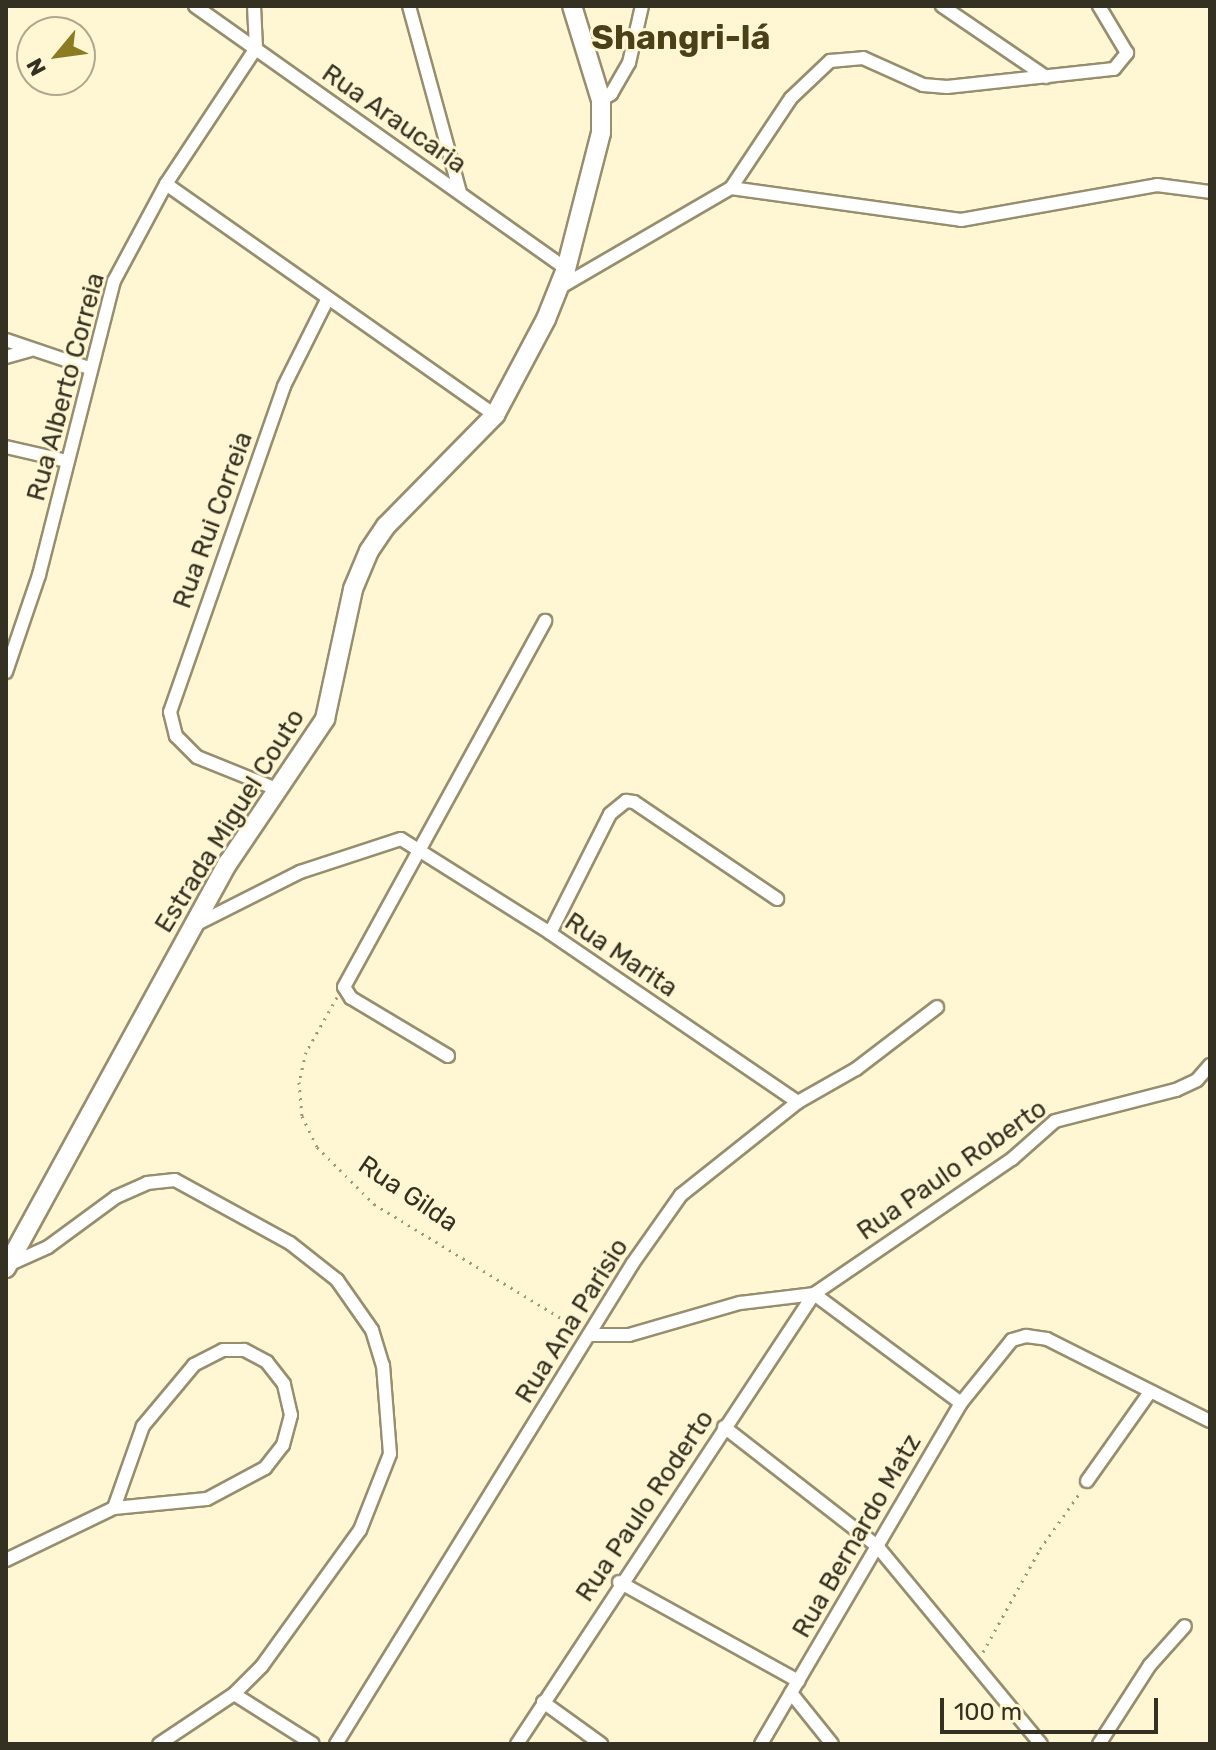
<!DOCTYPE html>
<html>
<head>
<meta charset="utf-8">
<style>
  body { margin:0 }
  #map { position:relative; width:1216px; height:1750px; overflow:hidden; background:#fff6d3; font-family:Rubik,sans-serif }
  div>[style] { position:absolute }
  .path>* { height:3px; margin-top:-1.5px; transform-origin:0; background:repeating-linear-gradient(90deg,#9d977e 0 2px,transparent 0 8px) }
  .roads { filter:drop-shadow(2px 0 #968e6e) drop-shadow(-2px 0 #968e6e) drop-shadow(0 2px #968e6e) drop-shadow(0 -2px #968e6e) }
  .street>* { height:12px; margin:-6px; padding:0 6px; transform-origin:6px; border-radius:6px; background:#fff }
  .secondary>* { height:18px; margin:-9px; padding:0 9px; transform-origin:9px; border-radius:9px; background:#fff }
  span { translate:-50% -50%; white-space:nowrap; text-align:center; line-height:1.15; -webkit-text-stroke:6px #fff6d3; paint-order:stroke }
  .street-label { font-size:26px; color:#343123 }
  .district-label { font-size:34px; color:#4a4118; font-weight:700 }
  .frame { position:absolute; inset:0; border:8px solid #343123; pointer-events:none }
  .north { position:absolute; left:16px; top:16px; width:80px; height:80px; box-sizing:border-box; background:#fff6d3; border:2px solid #aea78d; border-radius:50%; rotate:241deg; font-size:22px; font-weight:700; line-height:32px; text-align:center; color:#343123 }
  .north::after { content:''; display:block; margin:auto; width:28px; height:36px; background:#8c7b21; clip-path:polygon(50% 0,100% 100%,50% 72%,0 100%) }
  .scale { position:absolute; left:940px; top:1698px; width:218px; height:36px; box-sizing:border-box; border:4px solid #343123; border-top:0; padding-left:10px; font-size:24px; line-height:28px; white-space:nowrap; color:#343123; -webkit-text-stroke:6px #fff6d3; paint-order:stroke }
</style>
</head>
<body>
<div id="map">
  <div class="path">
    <i style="left:337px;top:997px;width:63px;rotate:119.4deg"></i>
    <i style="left:306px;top:1052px;width:31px;rotate:103deg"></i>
    <i style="left:299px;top:1082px;width:34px;rotate:85deg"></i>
    <i style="left:302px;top:1116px;width:34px;rotate:64deg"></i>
    <i style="left:317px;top:1147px;width:81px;rotate:45deg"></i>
    <i style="left:374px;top:1204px;width:240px;rotate:31.4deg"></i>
    <i style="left:983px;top:1652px;width:118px;rotate:-61deg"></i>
    <i style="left:1040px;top:1549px;width:71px;rotate:-54.7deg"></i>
  </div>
  <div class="roads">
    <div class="street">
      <i style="left:195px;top:6px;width:455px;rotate:35.3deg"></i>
      <i style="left:409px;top:6px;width:194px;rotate:74.7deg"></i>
      <i style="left:942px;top:6px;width:126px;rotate:34.3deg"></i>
      <i style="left:601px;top:100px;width:12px;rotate:-31deg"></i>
      <i style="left:611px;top:94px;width:36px;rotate:-60deg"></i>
      <i style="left:629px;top:63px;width:58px;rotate:-77.2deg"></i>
      <i style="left:166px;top:184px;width:402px;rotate:35.1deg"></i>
      <i style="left:731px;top:188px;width:108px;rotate:-56.3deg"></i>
      <i style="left:791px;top:98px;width:54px;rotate:-43.5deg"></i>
      <i style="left:830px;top:61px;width:33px;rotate:-5deg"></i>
      <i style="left:863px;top:58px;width:66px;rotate:24.2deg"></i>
      <i style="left:923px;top:85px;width:24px;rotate:5deg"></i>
      <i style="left:947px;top:87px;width:168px;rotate:-6.2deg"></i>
      <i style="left:1114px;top:69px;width:21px;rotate:-51deg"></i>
      <i style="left:1127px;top:53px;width:55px;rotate:-120.8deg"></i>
      <i style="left:559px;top:288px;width:199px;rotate:-30.2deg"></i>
      <i style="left:731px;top:188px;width:232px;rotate:7.9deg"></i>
      <i style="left:961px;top:220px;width:199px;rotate:-10.1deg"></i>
      <i style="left:1157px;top:185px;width:53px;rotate:7.5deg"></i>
      <i style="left:6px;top:340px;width:88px;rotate:18.6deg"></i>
      <i style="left:6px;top:357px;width:25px;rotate:-16deg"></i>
      <i style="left:6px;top:447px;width:63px;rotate:12.9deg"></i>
      <i style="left:6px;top:672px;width:102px;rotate:-71.2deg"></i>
      <i style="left:39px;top:575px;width:303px;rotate:-75.7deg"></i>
      <i style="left:114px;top:281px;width:110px;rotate:-61.8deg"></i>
      <i style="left:166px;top:184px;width:163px;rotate:-56.5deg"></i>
      <i style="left:256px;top:48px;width:42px;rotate:-92.7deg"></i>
      <i style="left:279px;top:790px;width:88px;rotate:-158.1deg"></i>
      <i style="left:197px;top:757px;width:30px;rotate:-135deg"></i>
      <i style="left:176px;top:736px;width:25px;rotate:-104deg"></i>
      <i style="left:170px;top:712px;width:345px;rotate:-70.7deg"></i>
      <i style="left:284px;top:386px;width:98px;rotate:-63.4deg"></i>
      <i style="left:195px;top:925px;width:118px;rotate:-26.8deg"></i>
      <i style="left:300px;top:872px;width:106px;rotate:-18.1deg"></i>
      <i style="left:401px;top:839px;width:176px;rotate:32.2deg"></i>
      <i style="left:550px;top:933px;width:300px;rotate:34.3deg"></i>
      <i style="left:550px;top:933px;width:133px;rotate:-63.2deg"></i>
      <i style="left:610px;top:814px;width:21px;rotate:-39deg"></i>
      <i style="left:626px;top:801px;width:8px;rotate:7deg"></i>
      <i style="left:634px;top:802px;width:173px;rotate:34.1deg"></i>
      <i style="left:448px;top:1056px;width:113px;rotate:-149.1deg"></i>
      <i style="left:351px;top:998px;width:13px;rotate:-122deg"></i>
      <i style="left:344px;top:987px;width:418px;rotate:-61.2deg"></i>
      <i style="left:8px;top:1265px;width:44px;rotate:-24.2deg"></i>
      <i style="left:48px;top:1247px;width:84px;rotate:-36.3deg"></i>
      <i style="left:116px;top:1197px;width:34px;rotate:-24deg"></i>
      <i style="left:147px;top:1183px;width:28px;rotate:-6deg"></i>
      <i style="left:175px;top:1180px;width:131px;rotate:28.7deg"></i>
      <i style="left:290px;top:1243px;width:60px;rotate:38.2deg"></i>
      <i style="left:337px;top:1280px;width:61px;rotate:55deg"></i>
      <i style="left:372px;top:1330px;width:37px;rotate:73deg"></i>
      <i style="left:383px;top:1365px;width:89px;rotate:85.5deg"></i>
      <i style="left:390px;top:1454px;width:82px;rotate:111.5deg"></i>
      <i style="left:360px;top:1530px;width:168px;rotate:125.8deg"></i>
      <i style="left:262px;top:1666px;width:40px;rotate:135deg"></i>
      <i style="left:234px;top:1694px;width:90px;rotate:146.3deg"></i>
      <i style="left:589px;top:1335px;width:40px"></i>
      <i style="left:629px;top:1335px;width:116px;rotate:-16.1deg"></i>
      <i style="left:740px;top:1303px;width:75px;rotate:-6.9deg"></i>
      <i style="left:814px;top:1294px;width:183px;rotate:36.6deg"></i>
      <i style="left:724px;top:1427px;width:194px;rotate:37.9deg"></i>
      <i style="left:877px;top:1546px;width:257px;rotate:50.4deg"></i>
      <i style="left:1087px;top:1481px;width:109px;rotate:-54.7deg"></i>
      <i style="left:6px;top:1560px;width:120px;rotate:-25.7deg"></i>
      <i style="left:114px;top:1508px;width:93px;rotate:-5.5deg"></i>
      <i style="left:207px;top:1499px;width:66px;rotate:-28.1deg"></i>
      <i style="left:265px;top:1468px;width:29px;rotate:-52deg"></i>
      <i style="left:283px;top:1445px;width:31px;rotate:-75deg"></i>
      <i style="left:291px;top:1415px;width:32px;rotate:-103deg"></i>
      <i style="left:284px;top:1384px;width:28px;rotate:-128deg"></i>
      <i style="left:267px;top:1362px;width:26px;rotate:-152deg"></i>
      <i style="left:244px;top:1350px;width:21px;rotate:180deg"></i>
      <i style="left:223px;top:1350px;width:33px;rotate:153deg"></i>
      <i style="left:194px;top:1365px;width:80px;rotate:129.9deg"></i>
      <i style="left:143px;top:1426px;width:87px;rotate:109.5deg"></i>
      <i style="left:619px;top:1582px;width:205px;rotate:28.9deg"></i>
      <i style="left:791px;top:1693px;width:65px;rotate:51.2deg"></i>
      <i style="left:234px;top:1694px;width:93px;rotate:32.3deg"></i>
      <i style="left:543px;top:1702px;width:72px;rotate:35.9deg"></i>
      <i style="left:336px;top:1744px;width:565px;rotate:-58.31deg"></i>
      <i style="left:633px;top:1263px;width:83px;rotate:-54.8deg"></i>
      <i style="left:681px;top:1195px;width:149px;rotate:-38.5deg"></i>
      <i style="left:798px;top:1102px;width:67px;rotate:-29.6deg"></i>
      <i style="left:856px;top:1069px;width:102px;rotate:-37.4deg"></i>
      <i style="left:517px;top:1744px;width:539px;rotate:-56.58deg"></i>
      <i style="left:814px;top:1294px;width:240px;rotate:-34.3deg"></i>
      <i style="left:1012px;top:1159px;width:57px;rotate:-41.5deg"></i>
      <i style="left:1055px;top:1121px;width:125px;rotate:-14.4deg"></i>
      <i style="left:1176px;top:1090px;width:23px;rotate:-25deg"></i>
      <i style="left:1197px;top:1080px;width:20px;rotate:-49deg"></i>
      <i style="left:761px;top:1744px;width:395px;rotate:-59.6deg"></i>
      <i style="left:961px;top:1403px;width:81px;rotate:-51deg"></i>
      <i style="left:1012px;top:1340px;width:15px;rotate:-16deg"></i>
      <i style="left:1026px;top:1336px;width:21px;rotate:8deg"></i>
      <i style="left:1047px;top:1339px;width:182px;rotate:26.7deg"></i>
      <i style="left:1099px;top:1744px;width:94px;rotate:-57.2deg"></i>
      <i style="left:1150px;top:1665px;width:52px;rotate:-48.1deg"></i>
    </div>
    <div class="secondary">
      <i style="left:6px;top:1268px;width:462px;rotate:-61.3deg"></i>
      <i style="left:228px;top:863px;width:174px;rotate:-56deg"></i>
      <i style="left:325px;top:719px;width:133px;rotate:-77.8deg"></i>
      <i style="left:353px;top:589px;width:41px;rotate:-67.2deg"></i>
      <i style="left:369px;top:551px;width:30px;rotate:-56deg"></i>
      <i style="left:386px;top:526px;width:156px;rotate:-45.5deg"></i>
      <i style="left:495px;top:415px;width:109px;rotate:-62deg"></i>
      <i style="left:546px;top:319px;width:54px;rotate:-68.2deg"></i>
      <i style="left:566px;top:269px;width:140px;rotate:-75.6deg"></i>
      <i style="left:601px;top:133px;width:33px;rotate:-90deg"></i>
      <i style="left:601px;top:100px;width:98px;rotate:-107.1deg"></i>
    </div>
  </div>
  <div class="street-label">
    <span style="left:394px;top:119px;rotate:35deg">Rua Araucaria</span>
    <span style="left:66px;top:387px;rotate:-75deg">Rua Alberto Correia</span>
    <span style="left:213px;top:520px;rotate:-70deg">Rua Rui Correia</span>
    <span style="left:230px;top:821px;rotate:-58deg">Estrada Miguel Couto</span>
    <span style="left:621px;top:955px;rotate:34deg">Rua Marita</span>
    <span style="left:952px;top:1170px;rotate:-35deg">Rua Paulo Roberto</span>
    <span style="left:408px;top:1194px;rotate:34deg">Rua Gilda</span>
    <span style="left:572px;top:1321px;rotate:-58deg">Rua Ana Parisio</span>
    <span style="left:645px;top:1506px;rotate:-56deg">Rua Paulo Roderto</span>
    <span style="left:857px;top:1536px;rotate:-60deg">Rua Bernardo Matz</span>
  </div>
  <div class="district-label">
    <span style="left:681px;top:38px">Shangri-lá</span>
  </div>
  <div class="frame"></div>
  <div class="north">N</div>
  <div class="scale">100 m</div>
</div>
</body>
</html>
